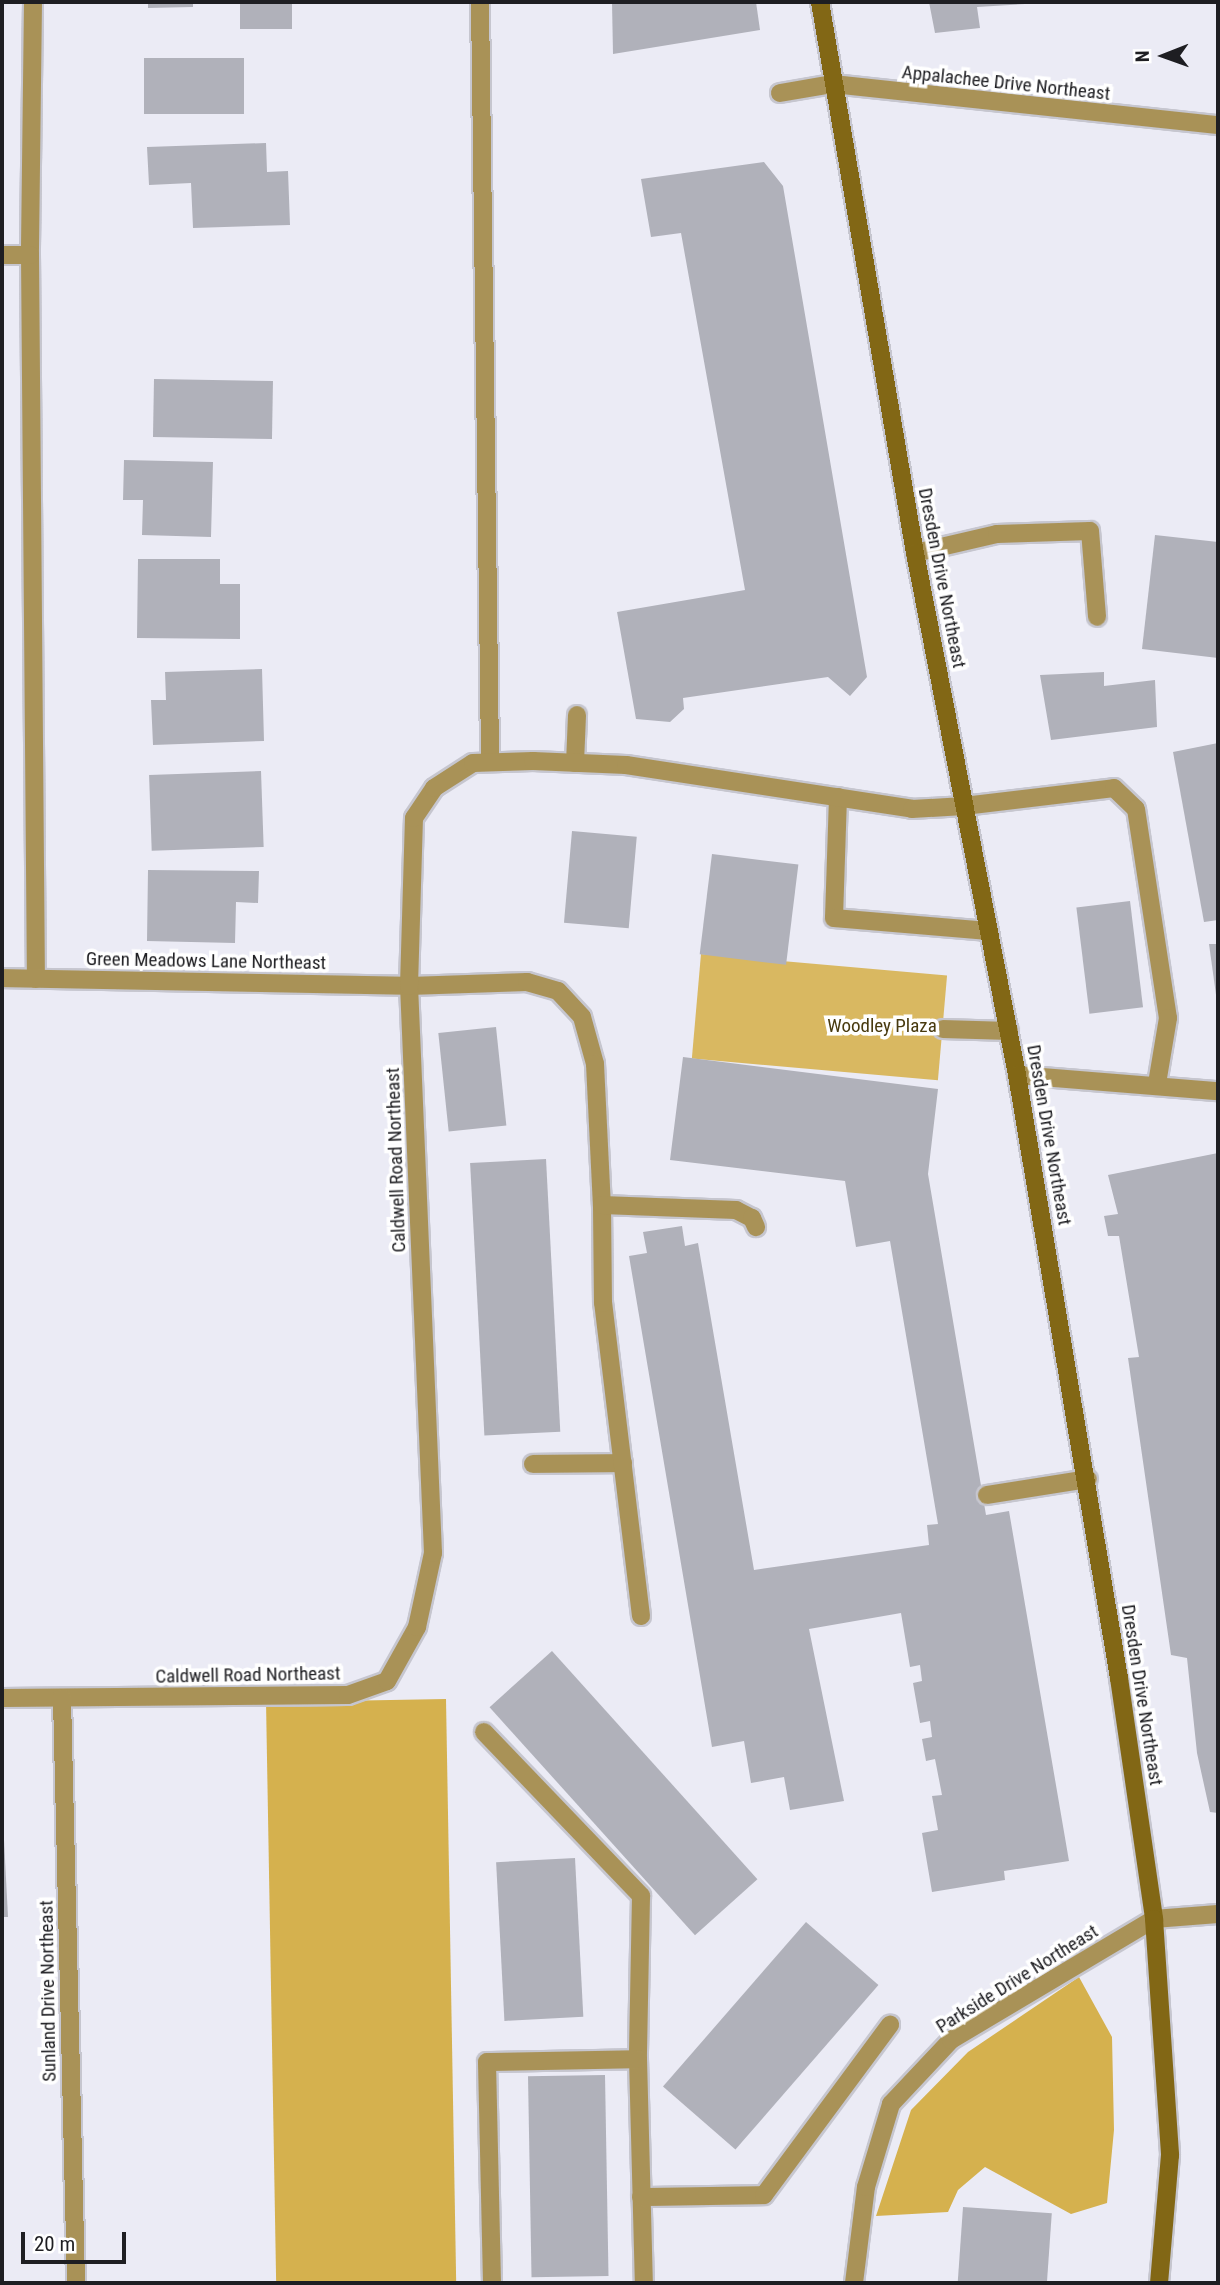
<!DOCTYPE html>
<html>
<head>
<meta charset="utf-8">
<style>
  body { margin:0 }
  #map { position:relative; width:1220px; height:2285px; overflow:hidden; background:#ebebf5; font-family:"Roboto Condensed",sans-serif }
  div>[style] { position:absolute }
  .green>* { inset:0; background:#d9b861; transform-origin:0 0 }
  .forest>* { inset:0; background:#d5b14e; transform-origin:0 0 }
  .building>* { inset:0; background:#b0b1ba; transform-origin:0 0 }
  .roads { filter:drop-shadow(2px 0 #c6c6cf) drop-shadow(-2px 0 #c6c6cf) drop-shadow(0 2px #c6c6cf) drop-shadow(0 -2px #c6c6cf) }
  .lane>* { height:18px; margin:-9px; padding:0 9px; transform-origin:9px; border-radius:9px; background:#a99257 }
  .street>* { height:18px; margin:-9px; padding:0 9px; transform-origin:9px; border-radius:9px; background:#a99257 }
  .secondary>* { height:18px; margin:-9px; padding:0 9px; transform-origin:9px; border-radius:9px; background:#826715 }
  span { translate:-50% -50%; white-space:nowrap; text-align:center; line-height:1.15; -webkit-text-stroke:7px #fff; paint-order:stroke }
  .street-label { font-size:19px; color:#1e1e22 }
  .park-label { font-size:19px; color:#483a0f }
  .frame { position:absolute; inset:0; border:4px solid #1e1e22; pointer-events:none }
  .north { position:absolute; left:1129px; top:21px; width:70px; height:70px; -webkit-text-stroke:5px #fff; paint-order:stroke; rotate:269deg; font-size:19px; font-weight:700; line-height:28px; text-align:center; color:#1e1e22 }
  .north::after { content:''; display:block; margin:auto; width:24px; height:32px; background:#1e1e22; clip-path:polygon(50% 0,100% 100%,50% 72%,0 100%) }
  .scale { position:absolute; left:21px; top:2232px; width:105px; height:32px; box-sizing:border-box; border:4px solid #1e1e22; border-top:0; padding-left:9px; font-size:21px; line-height:24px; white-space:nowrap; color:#1e1e22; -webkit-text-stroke:5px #fff; paint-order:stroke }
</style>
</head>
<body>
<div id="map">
  <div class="green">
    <i style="left:701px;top:954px;width:247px;height:105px;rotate:5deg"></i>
  </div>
  <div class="forest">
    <i style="left:446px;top:1699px;width:584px;height:180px;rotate:89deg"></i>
    <i style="clip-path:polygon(1079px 1977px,1112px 2037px,1114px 2130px,1107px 2203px,1071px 2214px,985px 2167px,958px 2190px,948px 2212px,876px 2216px,911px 2110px,968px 2052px)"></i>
  </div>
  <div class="building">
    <i style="clip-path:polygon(148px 2px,193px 2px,193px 7px,148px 8px)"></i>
    <i style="left:240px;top:2px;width:52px;height:27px"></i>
    <i style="clip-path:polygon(612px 2px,756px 2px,760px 30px,613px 54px)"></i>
    <i style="clip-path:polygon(929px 2px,1025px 2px,1025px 4px,977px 7px,980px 28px,935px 33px)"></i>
    <i style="left:144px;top:58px;width:100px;height:56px"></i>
    <i style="clip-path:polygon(266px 143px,267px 172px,288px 171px,290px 225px,193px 228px,191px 183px,149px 185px,147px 147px)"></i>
    <i style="clip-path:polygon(764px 162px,783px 186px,867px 677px,850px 696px,828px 677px,683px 698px,684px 709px,670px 722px,636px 719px,617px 612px,745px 590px,681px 233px,651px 237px,641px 179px)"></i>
    <i style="left:154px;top:379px;width:119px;height:58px;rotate:1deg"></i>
    <i style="clip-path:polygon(124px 460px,213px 462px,211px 537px,142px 535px,143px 500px,123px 500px)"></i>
    <i style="clip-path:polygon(1155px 535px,1218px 542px,1218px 658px,1142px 649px)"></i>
    <i style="clip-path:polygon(138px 559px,220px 559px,220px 584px,240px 584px,240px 639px,137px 638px)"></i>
    <i style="clip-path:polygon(262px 669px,264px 741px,153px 745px,151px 700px,166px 700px,165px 672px)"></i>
    <i style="clip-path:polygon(1104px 672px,1104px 686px,1155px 680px,1157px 727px,1051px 740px,1040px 675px)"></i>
    <i style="clip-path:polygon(1218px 743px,1218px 920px,1204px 922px,1173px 752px)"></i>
    <i style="left:261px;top:771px;width:76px;height:112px;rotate:88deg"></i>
    <i style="left:572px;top:831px;width:65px;height:92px;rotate:5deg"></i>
    <i style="left:712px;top:854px;width:87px;height:101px;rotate:7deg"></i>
    <i style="clip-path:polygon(148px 870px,259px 871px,258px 903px,236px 902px,235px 943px,147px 941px)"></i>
    <i style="left:1130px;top:901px;width:107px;height:54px;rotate:83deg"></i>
    <i style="clip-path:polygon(1209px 944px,1218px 944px,1218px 1001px,1217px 1002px)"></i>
    <i style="left:496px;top:1027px;width:99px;height:58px;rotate:84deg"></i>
    <i style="clip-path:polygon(683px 1057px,938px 1089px,928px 1174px,986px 1515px,1009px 1511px,1069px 1861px,1004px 1871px,1005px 1880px,932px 1892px,922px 1833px,938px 1830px,932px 1796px,942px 1795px,935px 1759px,926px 1761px,922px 1739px,932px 1737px,930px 1721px,920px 1723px,913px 1683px,922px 1681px,920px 1665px,910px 1667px,901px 1613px,809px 1629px,844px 1801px,790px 1810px,784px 1777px,751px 1783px,744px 1741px,712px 1747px,629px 1256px,647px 1253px,643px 1232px,682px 1226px,685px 1246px,698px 1243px,754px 1570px,929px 1545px,927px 1525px,938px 1524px,890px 1241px,856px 1247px,845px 1181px,670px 1160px)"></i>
    <i style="clip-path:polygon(1218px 1153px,1218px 1813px,1210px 1812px,1197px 1753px,1187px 1658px,1171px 1655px,1128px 1358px,1139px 1357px,1119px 1236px,1108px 1236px,1104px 1216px,1118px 1214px,1108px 1175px)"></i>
    <i style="left:546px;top:1159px;width:273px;height:76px;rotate:87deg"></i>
    <i style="left:552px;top:1651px;width:307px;height:84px;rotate:48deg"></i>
    <i style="clip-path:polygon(2px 1801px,8px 1917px,2px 1917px)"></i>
    <i style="left:575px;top:1858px;width:159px;height:79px;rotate:87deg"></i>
    <i style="left:806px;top:1922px;width:96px;height:218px;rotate:41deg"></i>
    <i style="left:605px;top:2075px;width:201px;height:77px;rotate:89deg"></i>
    <i style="left:963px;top:2207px;width:89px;height:76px;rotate:4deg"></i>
  </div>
  <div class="roads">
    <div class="lane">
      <i style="left:480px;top:2px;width:758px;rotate:89.24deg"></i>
      <i style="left:780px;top:93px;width:54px;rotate:-9.6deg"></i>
      <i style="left:915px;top:553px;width:84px;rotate:-13deg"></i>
      <i style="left:997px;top:534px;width:93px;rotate:-1.8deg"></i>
      <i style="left:1090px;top:531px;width:86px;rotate:85.3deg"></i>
      <i style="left:575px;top:763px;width:48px;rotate:-87.6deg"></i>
      <i style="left:838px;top:797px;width:121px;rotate:91.9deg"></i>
      <i style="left:834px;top:918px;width:155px;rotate:4.8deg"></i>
      <i style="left:964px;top:806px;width:151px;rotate:-6.8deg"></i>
      <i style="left:1114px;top:788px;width:30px;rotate:44deg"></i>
      <i style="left:1136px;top:809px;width:211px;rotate:81.3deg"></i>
      <i style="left:1168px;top:1018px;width:67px;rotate:99.5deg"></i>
      <i style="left:409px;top:986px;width:118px;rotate:-1.9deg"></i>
      <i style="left:527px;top:982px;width:32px;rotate:16deg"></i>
      <i style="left:558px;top:991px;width:35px;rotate:47deg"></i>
      <i style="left:582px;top:1017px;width:49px;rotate:74.5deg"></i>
      <i style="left:595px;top:1064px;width:141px;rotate:87.2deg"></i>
      <i style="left:943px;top:1029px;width:66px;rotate:1.7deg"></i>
      <i style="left:533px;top:1464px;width:90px;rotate:-0.6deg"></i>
      <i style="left:987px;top:1495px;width:102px;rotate:-9deg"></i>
      <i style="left:641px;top:1616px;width:315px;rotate:-96.9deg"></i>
      <i style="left:603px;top:1303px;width:98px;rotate:-90.6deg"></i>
      <i style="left:602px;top:1205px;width:134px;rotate:2.1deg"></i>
      <i style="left:736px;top:1210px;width:18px;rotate:27deg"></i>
      <i style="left:752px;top:1218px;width:10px;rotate:66deg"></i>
    </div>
    <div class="street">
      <i style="left:33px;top:2px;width:253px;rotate:90.7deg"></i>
      <i style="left:30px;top:255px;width:724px;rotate:89.53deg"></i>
      <i style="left:833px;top:84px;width:387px;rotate:6.1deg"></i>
      <i style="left:2px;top:255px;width:28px"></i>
      <i style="left:2px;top:978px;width:407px;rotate:1.1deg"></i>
      <i style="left:1017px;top:1075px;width:202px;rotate:4.6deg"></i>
      <i style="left:2px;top:1698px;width:346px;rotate:-0.5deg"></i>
      <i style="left:348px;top:1695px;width:41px;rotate:-19.7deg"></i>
      <i style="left:387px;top:1681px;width:62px;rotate:-60.9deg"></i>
      <i style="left:417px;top:1627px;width:76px;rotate:-77.8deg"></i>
      <i style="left:433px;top:1553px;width:568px;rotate:-92.42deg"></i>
      <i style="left:409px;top:986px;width:168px;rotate:-88.3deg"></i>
      <i style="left:414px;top:818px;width:36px;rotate:-56deg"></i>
      <i style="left:434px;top:788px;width:46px;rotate:-32.7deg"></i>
      <i style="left:473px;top:763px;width:60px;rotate:-1.9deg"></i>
      <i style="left:533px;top:761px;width:93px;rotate:2.5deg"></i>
      <i style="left:626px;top:765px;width:289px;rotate:8.7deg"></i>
      <i style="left:912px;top:809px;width:52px;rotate:-3.3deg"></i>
      <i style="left:62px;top:1698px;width:585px;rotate:88.63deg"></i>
      <i style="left:484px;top:1732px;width:227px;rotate:46.2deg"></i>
      <i style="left:641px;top:1896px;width:163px;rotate:91.1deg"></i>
      <i style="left:638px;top:2059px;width:224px;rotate:88.5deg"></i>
      <i style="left:641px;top:2197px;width:123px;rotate:-0.9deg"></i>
      <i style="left:764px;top:2195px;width:212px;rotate:-53.5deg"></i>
      <i style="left:492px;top:2283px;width:221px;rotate:-91.3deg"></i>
      <i style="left:487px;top:2062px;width:151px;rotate:-1.1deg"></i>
      <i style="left:854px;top:2283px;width:97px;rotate:-82.9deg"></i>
      <i style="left:866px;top:2187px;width:87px;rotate:-73.2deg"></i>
      <i style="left:891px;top:2104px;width:88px;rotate:-46.8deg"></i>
      <i style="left:951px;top:2040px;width:236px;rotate:-30.8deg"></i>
      <i style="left:1154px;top:1919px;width:64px;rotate:-4.5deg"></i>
    </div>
    <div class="secondary">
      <i style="left:820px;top:2px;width:559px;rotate:80.22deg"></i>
      <i style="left:915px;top:553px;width:532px;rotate:78.94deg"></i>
      <i style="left:1017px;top:1075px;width:612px;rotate:80.4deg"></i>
      <i style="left:1119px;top:1678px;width:244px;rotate:81.7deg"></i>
      <i style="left:1154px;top:1919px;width:237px;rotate:86.1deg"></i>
      <i style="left:1170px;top:2155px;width:128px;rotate:94.9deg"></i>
    </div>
  </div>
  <div class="street-label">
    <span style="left:1006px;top:83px;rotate:6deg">Appalachee Drive Northeast</span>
    <span style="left:942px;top:578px;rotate:79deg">Dresden Drive Northeast</span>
    <span style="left:206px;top:961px;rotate:1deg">Green Meadows Lane Northeast</span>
    <span style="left:1049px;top:1135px;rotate:80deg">Dresden Drive Northeast</span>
    <span style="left:396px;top:1160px;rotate:-92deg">Caldwell Road Northeast</span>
    <span style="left:248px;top:1675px;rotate:-1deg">Caldwell Road Northeast</span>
    <span style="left:1142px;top:1695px;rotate:81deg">Dresden Drive Northeast</span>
    <span style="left:1017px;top:1979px;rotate:-32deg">Parkside Drive Northeast</span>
    <span style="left:48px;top:1991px;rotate:-91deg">Sunland Drive Northeast</span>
  </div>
  <div class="park-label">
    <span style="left:882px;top:1026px">Woodley Plaza</span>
  </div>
  <div class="frame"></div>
  <div class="north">N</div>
  <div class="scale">20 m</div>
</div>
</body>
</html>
